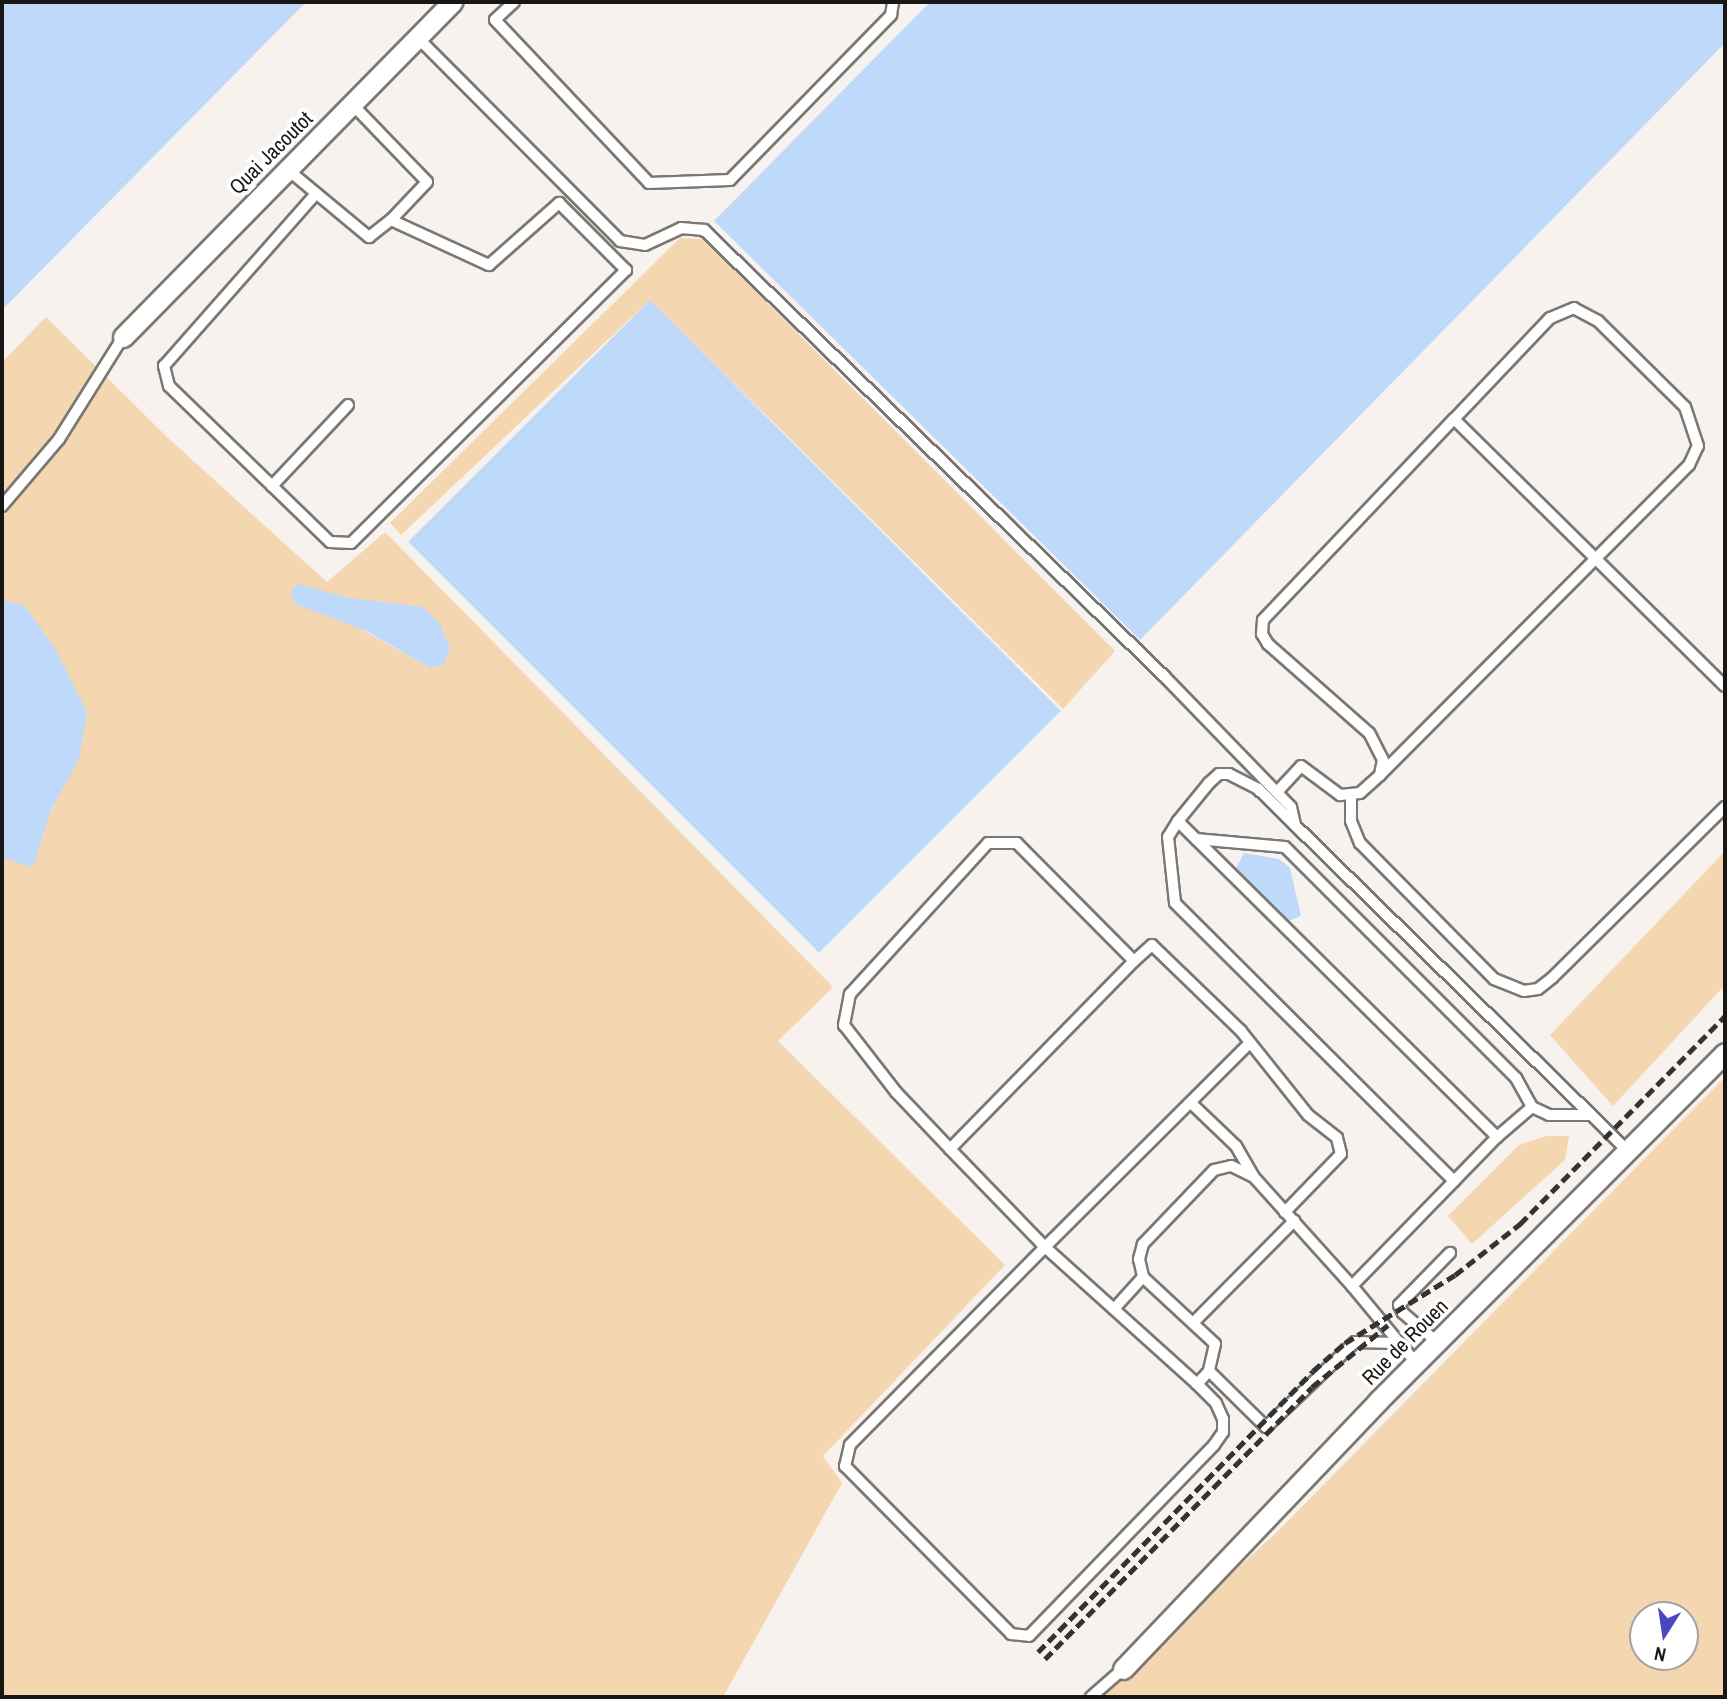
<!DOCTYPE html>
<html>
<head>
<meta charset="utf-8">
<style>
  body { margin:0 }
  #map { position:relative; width:1727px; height:1699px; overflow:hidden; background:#f7f2ed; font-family:"Archivo Narrow",sans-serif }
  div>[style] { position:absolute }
  .green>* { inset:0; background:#f4d7b1 }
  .water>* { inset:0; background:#bfd9fa; transform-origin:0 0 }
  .roads { filter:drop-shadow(2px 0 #7b7772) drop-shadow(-2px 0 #7b7772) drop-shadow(0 2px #7b7772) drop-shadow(0 -2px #7b7772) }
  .lane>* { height:10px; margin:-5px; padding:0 5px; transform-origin:5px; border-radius:5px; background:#fff }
  .street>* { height:19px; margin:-9.5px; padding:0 9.5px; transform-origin:9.5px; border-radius:9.5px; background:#fff }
  .rail>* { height:5px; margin-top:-2.5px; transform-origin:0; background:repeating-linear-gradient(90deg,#353331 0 10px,transparent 0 15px) }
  span { translate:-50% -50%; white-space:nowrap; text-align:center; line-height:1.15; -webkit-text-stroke:7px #fff; paint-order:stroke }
  .street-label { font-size:21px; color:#191715 }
  .frame { position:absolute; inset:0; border:4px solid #191715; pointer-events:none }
  .north { position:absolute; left:1629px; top:1601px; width:70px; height:70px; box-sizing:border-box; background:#fff; border:2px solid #a3a2a1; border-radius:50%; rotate:192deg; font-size:19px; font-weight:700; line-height:28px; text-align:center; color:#191715 }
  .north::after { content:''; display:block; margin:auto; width:24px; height:32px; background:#4d47bd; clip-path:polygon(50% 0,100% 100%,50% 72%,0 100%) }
</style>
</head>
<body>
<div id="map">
  <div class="green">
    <i style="clip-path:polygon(680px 238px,704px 239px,1115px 651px,1063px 709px,650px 300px,401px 535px,390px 523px)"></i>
    <i style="clip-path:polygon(evenodd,46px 317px,168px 438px,327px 582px,385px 532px,833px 987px,778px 1041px,1005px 1265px,823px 1456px,842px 1483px,723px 1697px,2px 1697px,2px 362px,46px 317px,324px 592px,350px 598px,430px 668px,361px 629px,324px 592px)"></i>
    <i style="clip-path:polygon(1725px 851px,1725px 985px,1613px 1106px,1550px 1035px)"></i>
    <i style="clip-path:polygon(evenodd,1725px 1077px,1725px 1697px,1097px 1697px,1277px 1532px,1725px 1077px,1643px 1615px,1685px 1615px,1685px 1657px,1643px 1657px,1643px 1615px)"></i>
    <i style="clip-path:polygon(1546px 1136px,1569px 1136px,1565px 1160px,1472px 1244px,1448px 1216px,1519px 1145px)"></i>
  </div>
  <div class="water">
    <i style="clip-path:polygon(2px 2px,306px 2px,2px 310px)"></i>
    <i style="clip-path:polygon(930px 2px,1725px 2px,1725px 43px,1140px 640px,714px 221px)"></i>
    <i style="left:650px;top:300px;width:581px;height:342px;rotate:45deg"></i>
    <i style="clip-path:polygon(298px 584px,350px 598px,422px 607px,439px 622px,450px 649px,444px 664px,430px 668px,366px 631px,295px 604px,291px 591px)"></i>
    <i style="clip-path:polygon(2px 600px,25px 606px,56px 650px,87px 712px,79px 759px,51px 810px,33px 867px,2px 858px)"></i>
    <i style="clip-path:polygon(1244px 853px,1279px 859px,1290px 868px,1301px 916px,1288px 921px,1236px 868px)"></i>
  </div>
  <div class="roads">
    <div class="lane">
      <i style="left:514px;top:2px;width:26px;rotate:137deg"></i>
      <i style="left:495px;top:20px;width:224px;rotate:46.6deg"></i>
      <i style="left:649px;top:183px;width:81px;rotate:-2.1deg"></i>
      <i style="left:730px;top:180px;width:231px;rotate:-45.7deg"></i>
      <i style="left:891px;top:15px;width:13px;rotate:-81deg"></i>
      <i style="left:417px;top:37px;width:288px;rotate:45.1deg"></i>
      <i style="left:620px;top:241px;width:25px;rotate:9deg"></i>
      <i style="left:645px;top:245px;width:40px;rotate:-25deg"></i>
      <i style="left:681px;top:228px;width:23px;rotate:5deg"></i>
      <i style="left:704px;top:230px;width:641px;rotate:44.11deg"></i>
      <i style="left:1164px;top:676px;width:182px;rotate:45.9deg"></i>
      <i style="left:1291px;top:807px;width:18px;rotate:77deg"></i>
      <i style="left:352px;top:104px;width:108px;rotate:46.1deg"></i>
      <i style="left:427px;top:182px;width:52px;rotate:133.5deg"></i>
      <i style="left:287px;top:169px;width:107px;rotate:39.7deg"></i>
      <i style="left:369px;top:237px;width:28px;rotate:-38deg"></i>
      <i style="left:391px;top:220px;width:108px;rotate:24.7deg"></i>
      <i style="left:489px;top:265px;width:94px;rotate:-41.5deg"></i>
      <i style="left:559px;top:203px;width:95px;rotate:45deg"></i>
      <i style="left:626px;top:270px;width:387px;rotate:135.2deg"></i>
      <i style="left:351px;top:543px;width:21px;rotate:-177deg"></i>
      <i style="left:330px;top:542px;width:224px;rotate:-135.9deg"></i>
      <i style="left:169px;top:386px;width:21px;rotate:-104deg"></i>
      <i style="left:164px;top:366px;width:228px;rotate:-48.6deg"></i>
      <i style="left:272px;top:486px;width:111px;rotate:-46.8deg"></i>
      <i style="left:2px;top:506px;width:88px;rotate:-49.6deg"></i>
      <i style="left:59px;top:439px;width:120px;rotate:-57.9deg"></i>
      <i style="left:1380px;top:775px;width:438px;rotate:-45.1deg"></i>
      <i style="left:1689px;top:465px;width:21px;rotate:-65deg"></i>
      <i style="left:1698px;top:446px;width:41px;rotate:-108.4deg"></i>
      <i style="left:1685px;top:407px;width:122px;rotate:-135.3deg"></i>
      <i style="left:1598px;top:321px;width:27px;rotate:-152deg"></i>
      <i style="left:1574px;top:308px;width:26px;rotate:157deg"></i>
      <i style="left:1550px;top:318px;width:139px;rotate:133.5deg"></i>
      <i style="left:1277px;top:792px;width:35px;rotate:-47deg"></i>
      <i style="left:1301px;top:766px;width:49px;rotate:36.6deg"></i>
      <i style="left:1340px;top:795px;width:20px;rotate:-6deg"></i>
      <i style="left:1360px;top:793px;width:27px;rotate:-42deg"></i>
      <i style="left:1380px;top:775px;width:15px;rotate:-79deg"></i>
      <i style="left:1383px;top:760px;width:30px;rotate:-117deg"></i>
      <i style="left:1369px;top:733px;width:135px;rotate:-138.6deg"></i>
      <i style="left:1268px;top:644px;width:12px;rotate:-121deg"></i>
      <i style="left:1262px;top:634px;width:14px;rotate:-86deg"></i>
      <i style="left:1263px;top:620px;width:277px;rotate:-46.5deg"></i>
      <i style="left:1454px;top:419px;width:380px;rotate:44.6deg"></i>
      <i style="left:1351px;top:795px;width:26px;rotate:90deg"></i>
      <i style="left:1351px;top:821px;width:24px;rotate:68deg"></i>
      <i style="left:1360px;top:843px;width:191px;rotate:45.4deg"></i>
      <i style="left:1494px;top:979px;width:32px;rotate:22deg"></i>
      <i style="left:1524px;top:991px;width:14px;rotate:-8deg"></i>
      <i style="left:1538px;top:989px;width:18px;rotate:-38deg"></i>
      <i style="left:1552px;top:978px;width:243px;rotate:-44.7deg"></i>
      <i style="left:1178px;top:821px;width:19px;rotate:122deg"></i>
      <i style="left:1168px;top:837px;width:66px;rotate:83.9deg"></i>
      <i style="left:1175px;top:903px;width:394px;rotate:44.9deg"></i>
      <i style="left:1196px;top:839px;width:89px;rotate:5.1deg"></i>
      <i style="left:1285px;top:847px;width:327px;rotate:45deg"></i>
      <i style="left:1516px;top:1078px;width:33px;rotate:61deg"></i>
      <i style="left:1532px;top:1107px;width:19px;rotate:25deg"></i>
      <i style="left:1549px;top:1115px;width:41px"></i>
      <i style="left:1134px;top:961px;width:24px;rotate:-42deg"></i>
      <i style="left:1152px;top:945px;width:124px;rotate:44deg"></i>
      <i style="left:1241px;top:1031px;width:107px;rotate:51.4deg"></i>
      <i style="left:1308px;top:1115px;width:37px;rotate:38deg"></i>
      <i style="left:1337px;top:1138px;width:16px;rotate:76deg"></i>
      <i style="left:1341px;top:1154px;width:81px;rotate:134deg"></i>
      <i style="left:1191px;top:1103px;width:62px;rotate:43.7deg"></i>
      <i style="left:1236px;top:1146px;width:34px;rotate:60deg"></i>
      <i style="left:1497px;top:1137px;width:46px;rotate:-40.6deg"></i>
      <i style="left:950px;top:1149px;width:263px;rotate:-45.6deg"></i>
      <i style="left:1134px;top:961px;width:166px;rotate:-134.8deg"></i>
      <i style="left:1017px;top:843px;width:29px;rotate:180deg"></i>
      <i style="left:988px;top:843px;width:205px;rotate:132.4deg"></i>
      <i style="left:850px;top:994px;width:32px;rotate:101deg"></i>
      <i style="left:844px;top:1025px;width:85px;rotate:52.2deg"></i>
      <i style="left:896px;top:1092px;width:79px;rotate:46.5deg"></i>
      <i style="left:950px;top:1149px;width:136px;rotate:45.9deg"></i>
      <i style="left:1045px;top:1247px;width:289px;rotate:-44.9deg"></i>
      <i style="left:1352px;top:1286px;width:147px;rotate:-132deg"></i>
      <i style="left:1254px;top:1177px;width:25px;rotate:-154deg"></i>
      <i style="left:1231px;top:1166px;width:17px;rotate:167deg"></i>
      <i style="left:1214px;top:1170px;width:103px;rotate:133.8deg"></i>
      <i style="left:1143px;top:1244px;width:16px;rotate:105deg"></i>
      <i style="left:1139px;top:1259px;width:18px;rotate:77deg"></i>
      <i style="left:1143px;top:1277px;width:98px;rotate:42.9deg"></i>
      <i style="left:1215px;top:1344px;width:28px;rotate:103deg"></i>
      <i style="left:1209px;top:1371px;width:80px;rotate:44.5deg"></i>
      <i style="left:1266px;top:1427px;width:123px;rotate:-43.7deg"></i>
      <i style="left:1355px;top:1342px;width:42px;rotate:1.4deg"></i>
      <i style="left:1114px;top:1309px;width:43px;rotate:-47.8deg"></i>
      <i style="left:1193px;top:1323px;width:144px;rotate:-45.3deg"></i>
      <i style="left:1437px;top:1342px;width:45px;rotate:-139.5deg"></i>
      <i style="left:1403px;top:1313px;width:9px;rotate:-117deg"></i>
      <i style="left:1399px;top:1305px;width:73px;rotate:-45.6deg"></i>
      <i style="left:1416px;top:1363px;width:100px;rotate:-129.7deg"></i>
      <i style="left:1352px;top:1286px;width:208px;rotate:-45.8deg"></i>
      <i style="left:1497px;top:1137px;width:449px;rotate:-135.3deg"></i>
      <i style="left:1178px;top:821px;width:49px;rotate:-50.8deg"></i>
      <i style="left:1209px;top:783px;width:13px;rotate:-42deg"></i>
      <i style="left:1219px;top:774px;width:10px"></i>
      <i style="left:1229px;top:774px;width:33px;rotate:27deg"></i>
      <i style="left:1258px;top:789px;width:518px;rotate:44.37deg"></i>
      <i style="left:1197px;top:1384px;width:205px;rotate:-138deg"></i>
      <i style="left:1045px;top:1247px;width:278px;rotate:134.6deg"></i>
      <i style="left:850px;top:1445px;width:22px;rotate:103deg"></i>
      <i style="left:845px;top:1466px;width:236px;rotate:45.3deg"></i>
      <i style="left:1011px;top:1634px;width:18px;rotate:6deg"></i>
      <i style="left:1029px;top:1636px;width:266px;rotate:-45.9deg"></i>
      <i style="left:1214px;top:1445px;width:16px;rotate:-55deg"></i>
      <i style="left:1223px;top:1432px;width:13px;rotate:-90deg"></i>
      <i style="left:1223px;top:1419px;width:17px;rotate:-114deg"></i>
      <i style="left:1216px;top:1403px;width:27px;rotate:-135deg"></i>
      <i style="left:1197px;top:1384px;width:18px;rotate:-47deg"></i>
      <i style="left:1091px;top:1697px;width:43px;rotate:-41.2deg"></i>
    </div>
    <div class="street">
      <i style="left:123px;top:337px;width:470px;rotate:-45.5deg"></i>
      <i style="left:1123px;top:1669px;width:370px;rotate:-46.4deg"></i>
      <i style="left:1378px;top:1401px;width:491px;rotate:-45.1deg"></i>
    </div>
  </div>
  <div class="rail">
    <i style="left:1038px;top:1652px;width:393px;rotate:-45.6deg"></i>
    <i style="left:1313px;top:1371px;width:43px;rotate:-41.2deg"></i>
    <i style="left:1345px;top:1343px;width:129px;rotate:-31.7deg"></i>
    <i style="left:1455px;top:1275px;width:83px;rotate:-38.1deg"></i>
    <i style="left:1520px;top:1224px;width:292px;rotate:-45.4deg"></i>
    <i style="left:1045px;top:1659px;width:381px;rotate:-45.5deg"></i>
    <i style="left:1312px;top:1387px;width:98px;rotate:-39.2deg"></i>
  </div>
  <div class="street-label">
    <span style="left:271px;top:153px;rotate:-45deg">Quai Jacoutot</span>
    <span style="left:1405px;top:1342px;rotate:-45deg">Rue de Rouen</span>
  </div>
  <div class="frame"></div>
  <div class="north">N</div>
</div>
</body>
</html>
